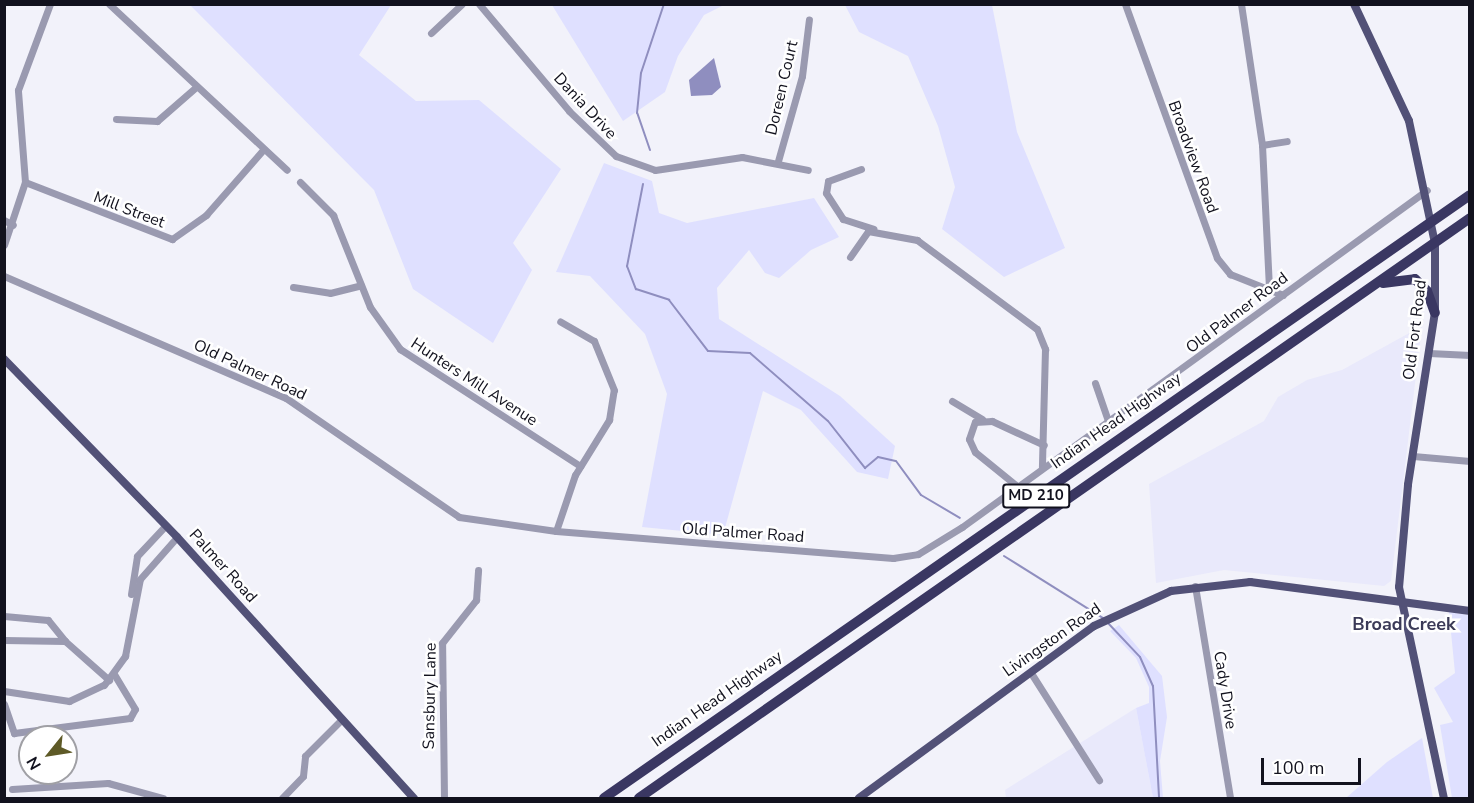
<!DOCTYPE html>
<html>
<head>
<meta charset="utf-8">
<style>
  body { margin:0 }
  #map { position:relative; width:1474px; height:803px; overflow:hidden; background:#f2f2fa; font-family:"Nunito Sans",sans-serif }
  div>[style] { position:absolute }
  .built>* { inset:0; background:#e9e9fb }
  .green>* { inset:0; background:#dfe0ff }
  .water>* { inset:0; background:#8f8ebf }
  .stream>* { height:2px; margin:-1px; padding:0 1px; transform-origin:1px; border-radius:1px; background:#8f8ebf }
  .minor>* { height:7px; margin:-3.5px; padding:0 3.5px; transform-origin:3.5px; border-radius:3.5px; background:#9a9ab0 }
  .major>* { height:8px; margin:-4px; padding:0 4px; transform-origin:4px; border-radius:4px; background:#525177 }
  .highway>* { height:10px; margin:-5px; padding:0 5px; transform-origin:5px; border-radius:5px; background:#3a3762 }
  span { translate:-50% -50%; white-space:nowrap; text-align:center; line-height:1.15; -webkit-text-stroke:5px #fff; paint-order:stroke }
  .shield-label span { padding:2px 4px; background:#fff; border:2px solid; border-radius:4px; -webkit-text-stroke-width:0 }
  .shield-label { font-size:15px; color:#12121e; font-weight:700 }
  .street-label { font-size:16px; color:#12121e }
  .neighbourhood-label { font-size:18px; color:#3b3a57; font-weight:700 }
  .frame { position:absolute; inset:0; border:6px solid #12121e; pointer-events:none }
  .north { position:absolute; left:18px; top:725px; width:60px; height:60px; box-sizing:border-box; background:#fff; border:2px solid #a0a0a5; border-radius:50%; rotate:240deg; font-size:16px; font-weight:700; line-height:24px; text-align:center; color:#12121e }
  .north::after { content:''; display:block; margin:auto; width:21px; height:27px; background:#5e5a27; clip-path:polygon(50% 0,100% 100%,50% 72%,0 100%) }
  .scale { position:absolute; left:1261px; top:758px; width:100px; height:27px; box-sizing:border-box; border:3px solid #12121e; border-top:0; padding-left:8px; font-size:18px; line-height:21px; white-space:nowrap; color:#12121e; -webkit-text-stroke:4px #fff; paint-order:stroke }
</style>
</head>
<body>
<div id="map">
  <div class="built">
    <i style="clip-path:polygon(1422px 326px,1391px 581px,1384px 586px,1224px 570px,1156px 583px,1149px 484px,1264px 421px,1278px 397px,1307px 380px,1342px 370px)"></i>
    <i style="clip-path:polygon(1136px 708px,1153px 798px,1006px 798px,1005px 790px)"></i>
  </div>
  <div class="green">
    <i style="clip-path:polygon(190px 5px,391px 5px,359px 55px,416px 101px,479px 100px,561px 169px,513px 243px,532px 270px,493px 343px,413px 289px,374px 190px)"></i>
    <i style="clip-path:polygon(552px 5px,724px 5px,704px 15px,678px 56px,665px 92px,623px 121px)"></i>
    <i style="clip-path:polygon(845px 5px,992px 5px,1017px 132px,1065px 248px,1004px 277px,942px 229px,955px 187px,938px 126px,908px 56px,859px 32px)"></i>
    <i style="clip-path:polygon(604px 163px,652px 181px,659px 213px,687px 223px,814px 198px,839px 237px,811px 250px,779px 278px,765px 273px,749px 250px,717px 288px,719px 319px,840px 396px,895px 446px,888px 479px,857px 472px,801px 410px,763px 391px,723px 535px,642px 527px,667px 394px,645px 334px,590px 276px,556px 272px)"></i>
    <i style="clip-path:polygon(1449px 612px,1469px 615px,1469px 798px,1452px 798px,1440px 725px,1453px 722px,1434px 688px,1455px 673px)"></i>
    <i style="clip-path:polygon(1119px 625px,1162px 676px,1167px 717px,1160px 761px,1163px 798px,1153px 798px,1136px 708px,1149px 703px,1149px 687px,1136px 658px,1110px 631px)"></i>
    <i style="clip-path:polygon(1422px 738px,1433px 798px,1346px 798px,1387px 762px)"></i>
  </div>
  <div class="water">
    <i style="clip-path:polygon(714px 58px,721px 87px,712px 95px,691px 96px,689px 80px)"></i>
  </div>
  <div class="stream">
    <i style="left:650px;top:150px;width:39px;rotate:-109deg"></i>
    <i style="left:637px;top:113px;width:40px;rotate:-84.3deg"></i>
    <i style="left:641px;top:73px;width:73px;rotate:-71.6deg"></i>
    <i style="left:643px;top:184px;width:84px;rotate:101deg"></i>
    <i style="left:627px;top:266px;width:25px;rotate:69deg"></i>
    <i style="left:636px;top:289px;width:35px;rotate:18deg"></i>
    <i style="left:669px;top:300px;width:64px;rotate:52.6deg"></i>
    <i style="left:708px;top:351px;width:42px;rotate:2.7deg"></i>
    <i style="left:750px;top:353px;width:103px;rotate:41.1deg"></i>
    <i style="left:828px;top:421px;width:60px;rotate:51.8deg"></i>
    <i style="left:865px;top:468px;width:17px;rotate:-40deg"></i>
    <i style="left:878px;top:457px;width:18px;rotate:13deg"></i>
    <i style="left:896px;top:461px;width:42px;rotate:53.7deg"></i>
    <i style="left:921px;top:495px;width:45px;rotate:30.5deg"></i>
    <i style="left:1004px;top:556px;width:117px;rotate:32.1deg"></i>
    <i style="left:1107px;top:622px;width:48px;rotate:46.7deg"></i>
    <i style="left:1140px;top:657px;width:32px;rotate:66deg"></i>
    <i style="left:1153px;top:686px;width:112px;rotate:86.9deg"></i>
  </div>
  <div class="minor">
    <i style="left:109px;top:4px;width:243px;rotate:43deg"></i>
    <i style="left:479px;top:4px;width:140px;rotate:49.9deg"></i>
    <i style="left:569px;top:111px;width:65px;rotate:43.8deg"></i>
    <i style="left:616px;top:156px;width:41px;rotate:19.7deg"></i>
    <i style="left:655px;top:170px;width:88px;rotate:-8.5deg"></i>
    <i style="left:742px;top:157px;width:67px;rotate:11.1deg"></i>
    <i style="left:1125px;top:4px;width:270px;rotate:70.1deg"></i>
    <i style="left:1217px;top:258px;width:21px;rotate:51deg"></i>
    <i style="left:1230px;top:274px;width:57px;rotate:21.6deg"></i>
    <i style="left:1241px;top:4px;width:143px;rotate:81.5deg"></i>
    <i style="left:1262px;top:145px;width:145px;rotate:87.2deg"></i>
    <i style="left:431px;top:33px;width:42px;rotate:-43.1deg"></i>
    <i style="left:116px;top:119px;width:41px;rotate:2.8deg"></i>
    <i style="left:157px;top:121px;width:50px;rotate:-41deg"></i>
    <i style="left:1262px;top:145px;width:25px;rotate:-9deg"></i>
    <i style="left:778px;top:161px;width:88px;rotate:-74.2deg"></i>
    <i style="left:802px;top:76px;width:57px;rotate:-83deg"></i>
    <i style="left:861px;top:169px;width:35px;rotate:160deg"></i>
    <i style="left:828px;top:181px;width:12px;rotate:99deg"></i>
    <i style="left:826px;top:193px;width:31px;rotate:57deg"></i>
    <i style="left:843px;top:219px;width:32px;rotate:18deg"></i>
    <i style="left:25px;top:182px;width:158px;rotate:21.2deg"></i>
    <i style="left:172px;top:239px;width:42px;rotate:-35.2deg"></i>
    <i style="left:206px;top:215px;width:86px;rotate:-48.8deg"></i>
    <i style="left:300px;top:182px;width:47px;rotate:45deg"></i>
    <i style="left:333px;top:215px;width:99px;rotate:68.1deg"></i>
    <i style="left:370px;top:307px;width:52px;rotate:54.5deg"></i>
    <i style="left:400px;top:349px;width:215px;rotate:33deg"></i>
    <i style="left:4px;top:220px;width:10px;rotate:29deg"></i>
    <i style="left:4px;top:245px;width:66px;rotate:-71.6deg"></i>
    <i style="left:25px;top:182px;width:92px;rotate:-94.4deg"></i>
    <i style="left:18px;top:90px;width:92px;rotate:-69.6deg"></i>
    <i style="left:850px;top:257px;width:32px;rotate:-55deg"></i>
    <i style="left:868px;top:231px;width:50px;rotate:10.4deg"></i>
    <i style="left:917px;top:240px;width:149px;rotate:36.6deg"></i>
    <i style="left:1037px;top:329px;width:22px;rotate:68deg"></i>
    <i style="left:1045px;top:349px;width:118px;rotate:91.5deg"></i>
    <i style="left:4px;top:276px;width:307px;rotate:23.4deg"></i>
    <i style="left:286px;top:398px;width:210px;rotate:34.5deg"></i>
    <i style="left:459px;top:517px;width:98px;rotate:8.2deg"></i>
    <i style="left:556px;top:531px;width:338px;rotate:4.6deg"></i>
    <i style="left:893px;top:558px;width:25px;rotate:-9deg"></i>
    <i style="left:918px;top:554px;width:52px;rotate:-31.5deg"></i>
    <i style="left:962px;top:527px;width:574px;rotate:-35.93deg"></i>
    <i style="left:293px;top:287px;width:37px;rotate:9deg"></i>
    <i style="left:330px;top:293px;width:32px;rotate:-14deg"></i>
    <i style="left:1429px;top:353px;width:41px;rotate:2.8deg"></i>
    <i style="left:1095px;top:383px;width:39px;rotate:71deg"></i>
    <i style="left:952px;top:401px;width:35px;rotate:31deg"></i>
    <i style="left:1413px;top:456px;width:57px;rotate:5deg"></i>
    <i style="left:1017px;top:486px;width:54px;rotate:-141deg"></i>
    <i style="left:975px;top:452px;width:14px;rotate:-115deg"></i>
    <i style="left:969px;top:439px;width:18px;rotate:-71deg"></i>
    <i style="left:975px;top:422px;width:17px;rotate:-3deg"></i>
    <i style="left:992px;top:421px;width:57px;rotate:24.8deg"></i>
    <i style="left:556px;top:531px;width:59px;rotate:-71.3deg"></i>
    <i style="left:575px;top:475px;width:65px;rotate:-58.3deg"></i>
    <i style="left:609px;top:420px;width:30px;rotate:-81deg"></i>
    <i style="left:614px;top:390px;width:53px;rotate:-112.2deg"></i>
    <i style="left:594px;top:341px;width:39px;rotate:-150deg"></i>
    <i style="left:1195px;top:586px;width:215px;rotate:80.6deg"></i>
    <i style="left:131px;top:594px;width:38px;rotate:-81deg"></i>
    <i style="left:137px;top:556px;width:42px;rotate:-46.9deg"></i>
    <i style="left:4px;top:616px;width:44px;rotate:5.2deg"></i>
    <i style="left:48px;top:620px;width:27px;rotate:51deg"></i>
    <i style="left:65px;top:641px;width:61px;rotate:-179.1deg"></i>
    <i style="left:65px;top:641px;width:59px;rotate:41.6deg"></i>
    <i style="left:1031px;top:673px;width:127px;rotate:57.6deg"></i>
    <i style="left:4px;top:691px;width:66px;rotate:8.7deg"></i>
    <i style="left:69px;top:701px;width:38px;rotate:-25deg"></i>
    <i style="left:104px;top:685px;width:36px;rotate:-54deg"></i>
    <i style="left:125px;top:656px;width:78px;rotate:-79deg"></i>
    <i style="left:140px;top:579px;width:56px;rotate:-48.6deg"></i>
    <i style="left:4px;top:704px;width:31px;rotate:71deg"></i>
    <i style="left:14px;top:733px;width:117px;rotate:-7.4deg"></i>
    <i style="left:130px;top:718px;width:10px;rotate:-61deg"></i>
    <i style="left:135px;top:709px;width:41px;rotate:-121deg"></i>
    <i style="left:12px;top:789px;width:96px;rotate:-3.6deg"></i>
    <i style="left:108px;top:783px;width:57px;rotate:15.3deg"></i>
    <i style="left:282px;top:798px;width:30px;rotate:-46deg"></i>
    <i style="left:303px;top:776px;width:20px;rotate:-84deg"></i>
    <i style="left:305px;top:756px;width:52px;rotate:-45deg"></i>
    <i style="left:444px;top:798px;width:155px;rotate:-90.7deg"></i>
    <i style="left:442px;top:643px;width:55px;rotate:-51.7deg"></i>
    <i style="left:476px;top:600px;width:30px;rotate:-86deg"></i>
  </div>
  <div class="major">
    <i style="left:1354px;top:4px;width:129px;rotate:64.8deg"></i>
    <i style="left:1409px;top:121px;width:125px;rotate:78deg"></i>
    <i style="left:1435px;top:243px;width:69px;rotate:90deg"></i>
    <i style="left:1435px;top:312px;width:175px;rotate:98.9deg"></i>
    <i style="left:1408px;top:485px;width:102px;rotate:95deg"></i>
    <i style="left:1399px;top:587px;width:216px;rotate:78deg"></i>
    <i style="left:4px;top:359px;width:248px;rotate:45.8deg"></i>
    <i style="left:177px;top:537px;width:353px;rotate:47.8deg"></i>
    <i style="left:859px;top:798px;width:291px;rotate:-36.2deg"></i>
    <i style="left:1094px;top:626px;width:85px;rotate:-24.4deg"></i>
    <i style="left:1171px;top:591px;width:80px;rotate:-6.5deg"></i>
    <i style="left:1250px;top:582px;width:222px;rotate:7.5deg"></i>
  </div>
  <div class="highway">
    <i style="left:1383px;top:283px;width:32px;rotate:-7deg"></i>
    <i style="left:1415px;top:279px;width:17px;rotate:45deg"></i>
    <i style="left:1427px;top:291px;width:23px;rotate:70deg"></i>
    <i style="left:604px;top:798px;width:1055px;rotate:-34.85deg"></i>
    <i style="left:639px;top:798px;width:1013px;rotate:-34.91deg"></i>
  </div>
  <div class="shield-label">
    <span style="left:1036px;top:496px">MD 210</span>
  </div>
  <div class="street-label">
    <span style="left:782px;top:88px;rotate:-77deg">Doreen Court</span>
    <span style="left:585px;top:106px;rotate:47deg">Dania Drive</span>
    <span style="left:1193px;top:157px;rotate:70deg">Broadview Road</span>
    <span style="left:129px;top:210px;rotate:21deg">Mill Street</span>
    <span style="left:1237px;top:313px;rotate:-37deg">Old Palmer Road</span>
    <span style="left:1415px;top:330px;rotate:-83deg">Old Fort Road</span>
    <span style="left:250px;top:370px;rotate:25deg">Old Palmer Road</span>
    <span style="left:474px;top:382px;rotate:33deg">Hunters Mill Avenue</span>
    <span style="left:1116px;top:421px;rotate:-35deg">Indian Head Highway</span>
    <span style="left:743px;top:533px;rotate:4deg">Old Palmer Road</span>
    <span style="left:223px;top:566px;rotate:48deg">Palmer Road</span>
    <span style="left:1052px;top:640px;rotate:-35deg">Livingston Road</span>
    <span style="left:1225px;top:690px;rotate:81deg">Cady Drive</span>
    <span style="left:430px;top:696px;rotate:-89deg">Sansbury Lane</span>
    <span style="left:717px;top:699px;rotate:-35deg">Indian Head Highway</span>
  </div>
  <div class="neighbourhood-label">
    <span style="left:1404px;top:624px">Broad Creek</span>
  </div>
  <div class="frame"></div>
  <div class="north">N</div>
  <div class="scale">100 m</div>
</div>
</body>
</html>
